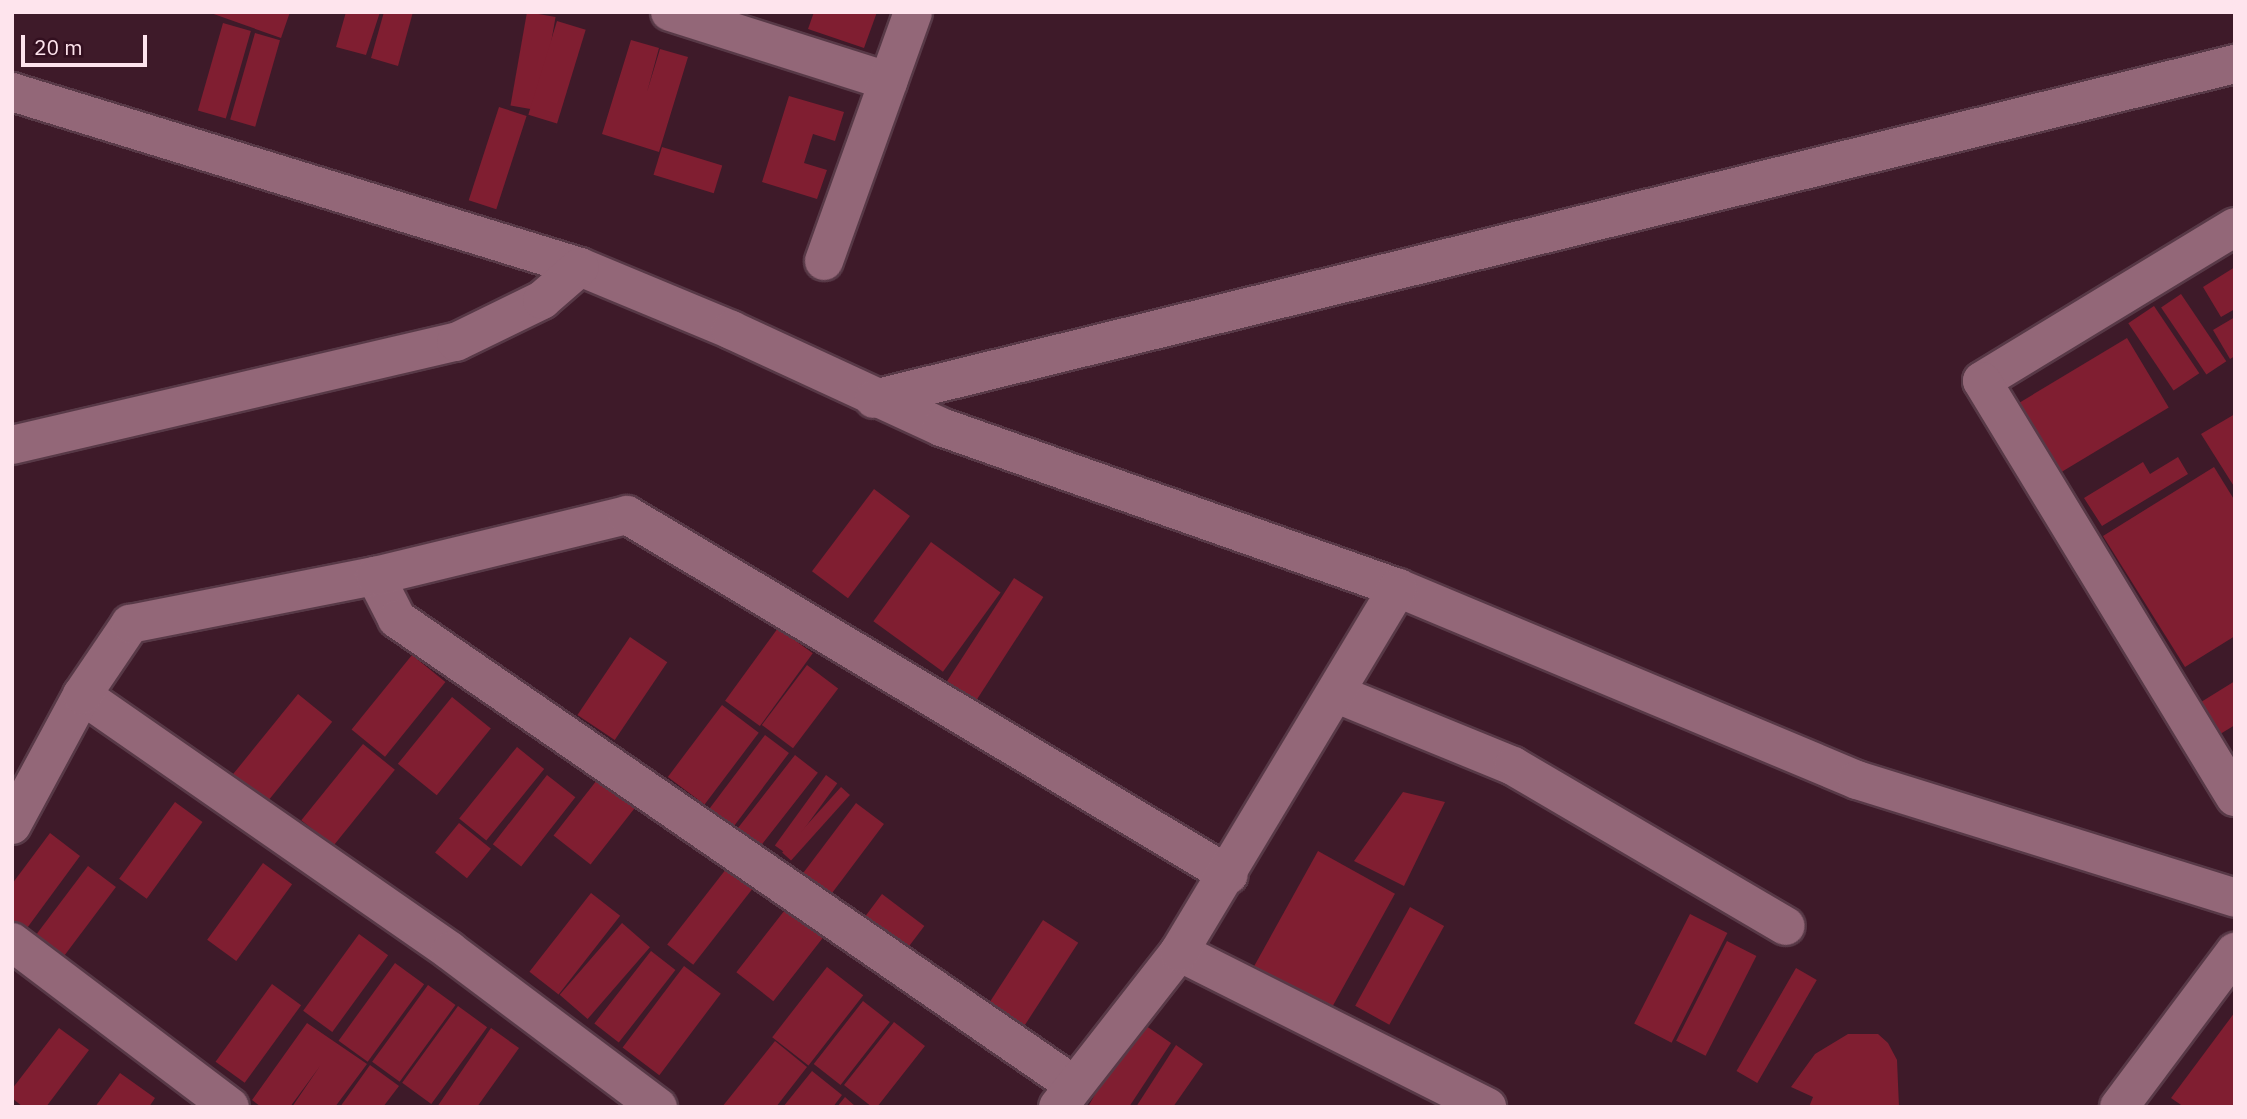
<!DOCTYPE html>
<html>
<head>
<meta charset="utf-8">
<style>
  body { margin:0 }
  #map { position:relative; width:2247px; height:1119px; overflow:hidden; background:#3e1a29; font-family:"IBM Plex Sans",sans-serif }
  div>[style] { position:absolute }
  .building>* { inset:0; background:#801e31; transform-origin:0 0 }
  .roads { filter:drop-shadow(2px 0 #583947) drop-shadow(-2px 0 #583947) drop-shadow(0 2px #583947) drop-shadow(0 -2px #583947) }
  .minor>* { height:38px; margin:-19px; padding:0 19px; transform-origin:19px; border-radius:19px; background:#936778 }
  span { translate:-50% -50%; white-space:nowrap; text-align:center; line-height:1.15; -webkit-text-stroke:6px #331020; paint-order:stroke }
  .frame { position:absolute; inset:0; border:14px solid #fee4ed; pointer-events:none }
  .scale { position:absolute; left:21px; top:35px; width:126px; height:32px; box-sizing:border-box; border:4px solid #fee4ed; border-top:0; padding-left:9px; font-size:21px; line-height:24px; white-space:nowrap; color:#fee4ed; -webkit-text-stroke:5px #331020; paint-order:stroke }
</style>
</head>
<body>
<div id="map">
  <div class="building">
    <i style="clip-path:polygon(208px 12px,290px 12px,281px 38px)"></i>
    <i style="clip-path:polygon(346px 12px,380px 12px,366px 55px,336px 47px)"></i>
    <i style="clip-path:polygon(384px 12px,413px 12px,398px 66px,371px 58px)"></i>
    <i style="left:527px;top:12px;width:29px;height:95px;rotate:10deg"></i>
    <i style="clip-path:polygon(814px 12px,877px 12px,864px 48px,808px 29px)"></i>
    <i style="left:557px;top:21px;width:30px;height:98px;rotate:17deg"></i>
    <i style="left:223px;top:23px;width:29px;height:91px;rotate:16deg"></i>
    <i style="left:255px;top:33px;width:26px;height:90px;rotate:16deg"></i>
    <i style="clip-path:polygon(631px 40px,659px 48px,647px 92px,660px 49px,688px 57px,659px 152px,602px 134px)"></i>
    <i style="clip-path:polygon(789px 96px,844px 112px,835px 141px,813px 134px,804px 163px,827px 170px,817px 199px,762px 182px)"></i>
    <i style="left:499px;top:107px;width:29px;height:98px;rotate:18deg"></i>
    <i style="left:662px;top:147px;width:63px;height:29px;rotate:17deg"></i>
    <i style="clip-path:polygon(2235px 267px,2235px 309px,2221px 317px,2203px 287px)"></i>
    <i style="left:2181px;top:294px;width:81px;height:24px;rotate:56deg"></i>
    <i style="left:2154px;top:306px;width:81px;height:31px;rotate:56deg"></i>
    <i style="clip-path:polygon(2235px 317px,2235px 356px,2230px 359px,2213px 330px)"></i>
    <i style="left:2127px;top:338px;width:81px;height:130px;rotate:59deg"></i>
    <i style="clip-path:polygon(2235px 414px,2235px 488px,2201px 434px)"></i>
    <i style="clip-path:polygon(2178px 457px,2188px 474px,2102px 526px,2084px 498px,2143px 462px,2150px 474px)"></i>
    <i style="clip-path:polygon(2214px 467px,2235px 501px,2235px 636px,2185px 667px,2103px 536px)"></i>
    <i style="left:874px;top:489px;width:45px;height:103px;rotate:37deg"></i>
    <i style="left:931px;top:542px;width:86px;height:98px;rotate:36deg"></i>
    <i style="left:1014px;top:578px;width:35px;height:123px;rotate:33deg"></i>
    <i style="left:778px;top:628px;width:43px;height:90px;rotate:36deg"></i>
    <i style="left:630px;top:637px;width:45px;height:94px;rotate:34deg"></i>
    <i style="left:412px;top:655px;width:43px;height:96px;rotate:39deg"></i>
    <i style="left:807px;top:665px;width:39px;height:75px;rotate:37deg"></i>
    <i style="clip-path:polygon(2235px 681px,2235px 725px,2212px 739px,2193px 707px)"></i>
    <i style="left:298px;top:694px;width:44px;height:105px;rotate:39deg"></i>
    <i style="left:452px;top:697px;width:50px;height:86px;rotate:39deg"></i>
    <i style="left:722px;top:705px;width:46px;height:90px;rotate:37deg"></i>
    <i style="left:765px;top:735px;width:30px;height:94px;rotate:37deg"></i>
    <i style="left:363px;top:744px;width:41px;height:98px;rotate:39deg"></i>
    <i style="left:517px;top:747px;width:35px;height:92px;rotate:39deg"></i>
    <i style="left:795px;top:755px;width:29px;height:94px;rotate:38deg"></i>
    <i style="left:604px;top:771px;width:47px;height:82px;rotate:38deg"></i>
    <i style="left:547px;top:775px;width:36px;height:88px;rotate:38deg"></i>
    <i style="left:826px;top:775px;width:14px;height:87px;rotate:36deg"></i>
    <i style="left:841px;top:787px;width:12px;height:88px;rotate:42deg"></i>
    <i style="clip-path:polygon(1403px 792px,1445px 802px,1404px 886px,1354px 861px)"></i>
    <i style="left:175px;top:802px;width:34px;height:95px;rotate:36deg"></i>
    <i style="left:856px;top:803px;width:35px;height:99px;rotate:37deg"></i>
    <i style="left:459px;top:823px;width:41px;height:38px;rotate:39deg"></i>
    <i style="clip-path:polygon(50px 833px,80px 856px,19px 939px,12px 934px,12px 884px)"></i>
    <i style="left:1318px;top:851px;width:88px;height:137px;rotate:29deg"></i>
    <i style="left:263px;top:863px;width:36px;height:95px;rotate:36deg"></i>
    <i style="left:730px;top:864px;width:33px;height:102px;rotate:38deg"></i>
    <i style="left:88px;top:866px;width:35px;height:95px;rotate:37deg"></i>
    <i style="left:591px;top:893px;width:37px;height:100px;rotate:38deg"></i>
    <i style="left:882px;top:894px;width:53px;height:34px;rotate:37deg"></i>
    <i style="left:788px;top:906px;width:47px;height:84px;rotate:38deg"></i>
    <i style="left:1410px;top:907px;width:39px;height:113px;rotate:29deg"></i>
    <i style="left:1690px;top:914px;width:42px;height:123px;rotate:27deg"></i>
    <i style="left:1043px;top:920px;width:42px;height:103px;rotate:33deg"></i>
    <i style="left:622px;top:923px;width:37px;height:95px;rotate:41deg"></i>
    <i style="left:359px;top:934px;width:36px;height:95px;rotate:36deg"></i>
    <i style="left:1727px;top:941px;width:33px;height:112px;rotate:27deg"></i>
    <i style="left:651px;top:951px;width:31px;height:92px;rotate:38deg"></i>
    <i style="left:395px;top:963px;width:36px;height:96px;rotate:36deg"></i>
    <i style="left:684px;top:966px;width:46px;height:102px;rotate:37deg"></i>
    <i style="left:827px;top:967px;width:46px;height:89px;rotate:38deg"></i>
    <i style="left:1796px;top:968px;width:24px;height:119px;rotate:30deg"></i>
    <i style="left:272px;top:984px;width:36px;height:96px;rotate:36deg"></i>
    <i style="left:428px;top:985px;width:34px;height:95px;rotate:36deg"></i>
    <i style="left:863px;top:1001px;width:34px;height:80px;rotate:38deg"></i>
    <i style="left:458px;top:1006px;width:36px;height:95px;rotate:36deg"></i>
    <i style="clip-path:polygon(2235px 1012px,2235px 1107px,2184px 1107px,2171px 1098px)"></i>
    <i style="clip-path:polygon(1136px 1019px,1171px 1043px,1129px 1107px,1088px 1107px)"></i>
    <i style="clip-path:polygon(894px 1022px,925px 1046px,877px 1107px,872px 1107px,844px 1085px)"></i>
    <i style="clip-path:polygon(307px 1023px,367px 1064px,335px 1107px,292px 1107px,320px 1066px,290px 1107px,261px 1107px,252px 1100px)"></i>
    <i style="clip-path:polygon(59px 1028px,89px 1050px,46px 1107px,23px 1107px,12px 1098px,12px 1089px)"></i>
    <i style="clip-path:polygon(491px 1028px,519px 1048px,477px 1107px,437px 1107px)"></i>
    <i style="clip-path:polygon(1848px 1034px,1878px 1034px,1888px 1043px,1897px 1060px,1899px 1107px,1809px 1107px,1813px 1097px,1791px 1087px,1815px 1054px)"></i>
    <i style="clip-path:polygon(775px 1041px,807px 1067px,776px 1107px,722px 1107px)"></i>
    <i style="clip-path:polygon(1176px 1045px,1203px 1064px,1173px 1107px,1136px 1107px)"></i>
    <i style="clip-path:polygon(370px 1065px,399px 1086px,383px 1107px,340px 1107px)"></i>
    <i style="clip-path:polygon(812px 1071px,842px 1095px,833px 1107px,783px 1107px)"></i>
    <i style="clip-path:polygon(120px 1073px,155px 1098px,149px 1107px,95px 1107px)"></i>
    <i style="clip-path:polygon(845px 1097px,856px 1107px,837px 1107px)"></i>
  </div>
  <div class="roads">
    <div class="minor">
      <i style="left:670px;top:12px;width:229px;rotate:17.6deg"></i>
      <i style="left:12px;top:92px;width:594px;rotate:17.12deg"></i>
      <i style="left:580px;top:267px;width:164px;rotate:22.6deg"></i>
      <i style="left:731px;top:330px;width:231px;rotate:24.8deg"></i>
      <i style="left:941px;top:427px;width:485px;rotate:19.4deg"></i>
      <i style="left:1398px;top:588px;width:498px;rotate:22.7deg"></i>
      <i style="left:1857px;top:780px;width:396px;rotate:17.3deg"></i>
      <i style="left:2235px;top:227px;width:296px;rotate:148.7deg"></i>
      <i style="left:1982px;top:381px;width:487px;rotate:58.7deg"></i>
      <i style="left:824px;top:261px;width:264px;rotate:-70.3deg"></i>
      <i style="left:874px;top:399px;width:1402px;rotate:-13.83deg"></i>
      <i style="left:12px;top:445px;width:456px;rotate:-13.1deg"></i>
      <i style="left:456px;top:342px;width:96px;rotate:-26deg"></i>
      <i style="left:542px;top:300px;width:50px;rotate:-41deg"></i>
      <i style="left:375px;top:576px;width:48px;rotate:62.9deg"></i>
      <i style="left:397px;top:619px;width:822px;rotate:34.54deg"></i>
      <i style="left:1337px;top:694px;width:190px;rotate:22.2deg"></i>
      <i style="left:1513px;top:766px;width:316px;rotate:30.4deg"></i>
      <i style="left:82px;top:695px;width:448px;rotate:34.8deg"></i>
      <i style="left:450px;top:951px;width:260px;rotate:36.9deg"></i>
      <i style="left:12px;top:825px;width:148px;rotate:-61.7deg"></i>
      <i style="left:82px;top:695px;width:86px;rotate:-55.9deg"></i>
      <i style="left:130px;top:624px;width:250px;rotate:-11.1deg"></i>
      <i style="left:375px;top:576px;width:259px;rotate:-13.6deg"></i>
      <i style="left:627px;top:515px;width:701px;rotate:30.88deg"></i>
      <i style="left:12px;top:942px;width:273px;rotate:37.1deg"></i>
      <i style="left:1179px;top:952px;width:345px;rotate:26.7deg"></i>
      <i style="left:1058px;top:1107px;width:197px;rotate:-52deg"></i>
      <i style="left:1179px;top:952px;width:425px;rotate:-59deg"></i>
      <i style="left:2119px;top:1107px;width:194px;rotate:-53.2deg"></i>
    </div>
  </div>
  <div class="frame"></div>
  <div class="scale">20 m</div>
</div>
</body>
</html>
